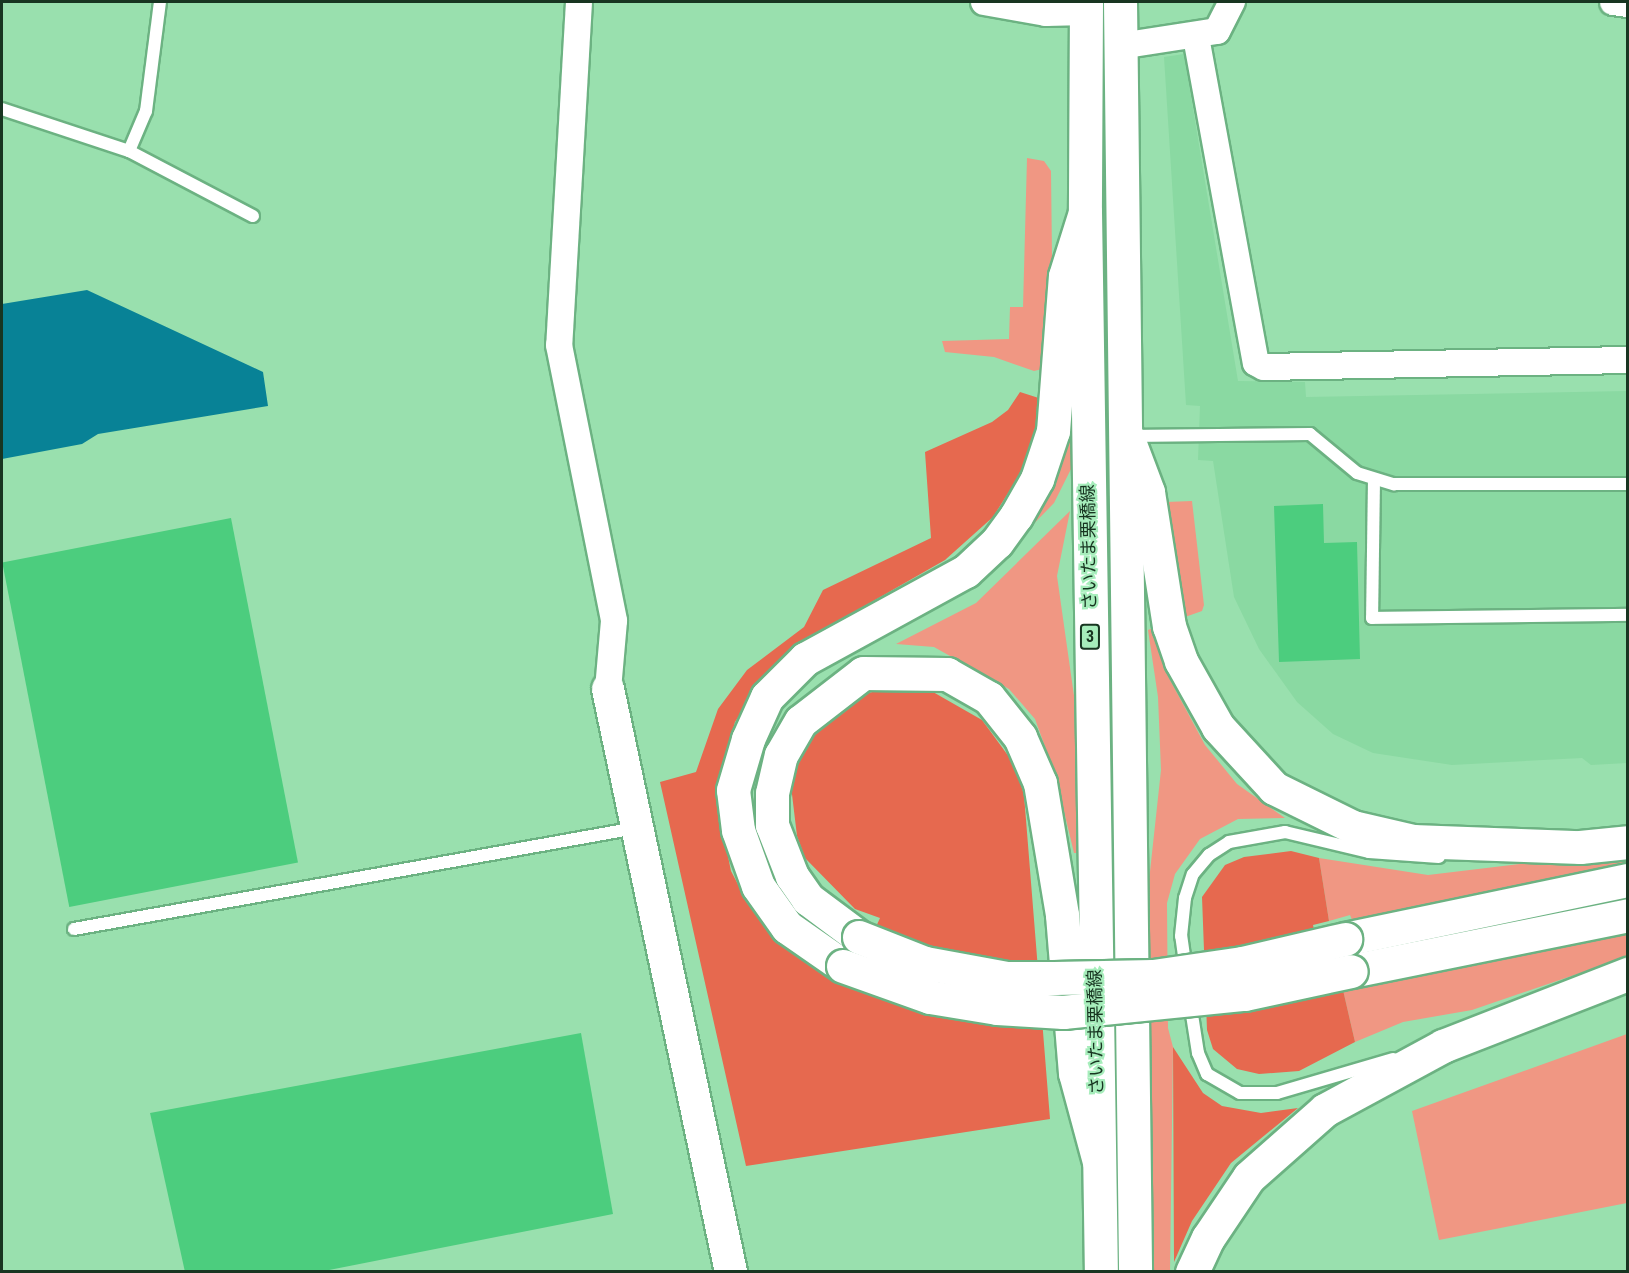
<!DOCTYPE html>
<html>
<head>
<meta charset="utf-8">
<style>
  body { margin:0 }
  #map { position:relative; width:1629px; height:1273px; overflow:hidden; background:#99e0ae; font-family:"Roboto Condensed","Noto Sans JP",sans-serif }
  div>[style] { position:absolute }
  .built>* { inset:0; background:#8ad9a2 }
  .green>* { inset:0; background:#f09783 }
  .forest>* { inset:0; background:#e6694f }
  .water>* { inset:0; background:#088296 }
  .building>* { inset:0; background:#4ccd7e; transform-origin:0 0 }
  .roads { filter:drop-shadow(2px 0 #6cb282) drop-shadow(-2px 0 #6cb282) drop-shadow(0 2px #6cb282) drop-shadow(0 -2px #6cb282) }
  .service>* { height:12px; margin:-6px; padding:0 6px; transform-origin:6px; border-radius:6px; background:#fff }
  .minor>* { height:26px; margin:-13px; padding:0 13px; transform-origin:13px; border-radius:13px; background:#fff }
  .tertiary>* { height:32px; margin:-16px; padding:0 16px; transform-origin:16px; border-radius:16px; background:#fff }
  .primary>* { height:33px; margin:-16.5px; padding:0 16.5px; transform-origin:16.5px; border-radius:16.5px; background:#fff }
  .motorway>* { height:33px; margin:-16.5px; padding:0 16.5px; transform-origin:16.5px; border-radius:16.5px; background:#fff }
  .bridges { filter:drop-shadow(2px 0 #6cb282) drop-shadow(-2px 0 #6cb282) drop-shadow(0 2px #6cb282) drop-shadow(0 -2px #6cb282) }
  .motorway-bridge>* { height:33px; margin:-16.5px; padding:0 16.5px; transform-origin:16.5px; border-radius:16.5px; background:#fff }
  span { translate:-50% -50%; white-space:nowrap; text-align:center; line-height:1.15; -webkit-text-stroke:4.5px #a6edbb; paint-order:stroke }
  .shield-label span { padding:2px 4px; background:#a6edbb; border:2px solid; border-radius:4px; -webkit-text-stroke-width:0 }
  .shield-label { font-size:16px; color:#183521; font-weight:700 }
  .street-label { font-size:18px; color:#183521 }
  .frame { position:absolute; inset:0; border:3px solid #183521; pointer-events:none }
</style>
</head>
<body>
<div id="map">
  <div class="built">
    <i style="clip-path:polygon(1184px 54px,1238px 381px,1305px 382px,1306px 397px,1627px 391px,1627px 763px,1591px 765px,1582px 758px,1452px 765px,1373px 753px,1333px 734px,1297px 702px,1259px 649px,1234px 597px,1213px 461px,1198px 460px,1200px 406px,1186px 405px,1164px 57px)"></i>
  </div>
  <div class="green">
    <i style="clip-path:polygon(1027px 158px,1044px 161px,1051px 171px,1053px 341px,1050px 367px,1034px 371px,994px 357px,945px 352px,942px 341px,1009px 339px,1010px 307px,1023px 307px)"></i>
    <i style="clip-path:polygon(1072px 383px,1075px 461px,1054px 503px,1018px 540px)"></i>
    <i style="clip-path:polygon(1192px 501px,1204px 605px,1202px 611px,1185px 617px,1178px 607px,1166px 502px)"></i>
    <i style="clip-path:polygon(1070px 511px,1057px 576px,1077px 717px,1080px 853px,1074px 853px,1055px 774px,1035px 719px,1009px 689px,934px 647px,896px 644px,976px 603px)"></i>
    <i style="clip-path:polygon(1153px 628px,1169px 678px,1205px 745px,1237px 784px,1285px 818px,1238px 819px,1200px 839px,1175px 874px,1167px 903px,1168px 1028px,1173px 1047px,1170px 1272px,1152px 1271px,1151px 1254px,1148px 890px,1161px 770px,1158px 697px,1148px 630px)"></i>
    <i style="clip-path:polygon(1627px 851px,1628px 865px,1353px 922px,1350px 915px,1329px 921px,1319px 858px,1428px 875px)"></i>
    <i style="clip-path:polygon(1627px 928px,1627px 957px,1472px 1010px,1403px 1022px,1355px 1042px,1343px 990px)"></i>
    <i style="clip-path:polygon(1627px 1034px,1627px 1203px,1439px 1240px,1412px 1111px)"></i>
  </div>
  <div class="forest">
    <i style="clip-path:polygon(1020px 392px,1048px 401px,1031px 457px,993px 517px,945px 560px,819px 632px,761px 681px,735px 722px,720px 777px,723px 832px,731px 871px,745px 898px,781px 937px,863px 955px,880px 918px,855px 909px,805px 858px,797px 836px,791px 786px,798px 756px,821px 723px,857px 696px,880px 690px,926px 688px,982px 720px,1015px 765px,1024px 795px,1050px 1119px,746px 1166px,660px 782px,696px 772px,718px 709px,747px 670px,804px 627px,823px 590px,931px 538px,925px 452px,992px 422px,1008px 410px)"></i>
    <i style="clip-path:polygon(1291px 851px,1319px 858px,1329px 921px,1313px 925px,1327px 992px,1343px 990px,1355px 1042px,1299px 1071px,1259px 1074px,1237px 1069px,1213px 1049px,1207px 1030px,1202px 897px,1225px 865px,1244px 857px)"></i>
    <i style="clip-path:polygon(1173px 1047px,1203px 1093px,1222px 1106px,1261px 1113px,1298px 1108px,1231px 1163px,1192px 1221px,1174px 1262px)"></i>
  </div>
  <div class="water">
    <i style="clip-path:polygon(87px 290px,263px 372px,268px 406px,98px 434px,82px 444px,2px 459px,2px 304px)"></i>
  </div>
  <div class="building">
    <i style="clip-path:polygon(1323px 504px,1324px 543px,1357px 542px,1360px 659px,1279px 662px,1274px 506px)"></i>
    <i style="left:231px;top:518px;width:351px;height:233px;rotate:79deg"></i>
    <i style="clip-path:polygon(581px 1033px,613px 1214px,319px 1272px,185px 1272px,150px 1113px)"></i>
  </div>
  <div class="roads">
    <div class="service">
      <i style="left:2px;top:109px;width:134px;rotate:18.3deg"></i>
      <i style="left:129px;top:151px;width:140px;rotate:27.7deg"></i>
      <i style="left:129px;top:151px;width:43px;rotate:-67deg"></i>
      <i style="left:146px;top:111px;width:110px;rotate:-82.7deg"></i>
      <i style="left:1128px;top:436px;width:182px;rotate:-0.6deg"></i>
      <i style="left:1310px;top:434px;width:61px;rotate:39.7deg"></i>
      <i style="left:1357px;top:473px;width:39px;rotate:17deg"></i>
      <i style="left:1394px;top:484px;width:234px"></i>
      <i style="left:1374px;top:479px;width:139px;rotate:90.8deg"></i>
      <i style="left:1372px;top:618px;width:256px;rotate:-0.7deg"></i>
      <i style="left:74px;top:929px;width:571px;rotate:-10.19deg"></i>
      <i style="left:1186px;top:970px;width:34px;rotate:-98deg"></i>
      <i style="left:1181px;top:936px;width:38px;rotate:-84deg"></i>
      <i style="left:1185px;top:898px;width:25px;rotate:-72deg"></i>
      <i style="left:1193px;top:874px;width:25px;rotate:-50deg"></i>
      <i style="left:1209px;top:855px;width:24px;rotate:-33deg"></i>
      <i style="left:1229px;top:842px;width:57px;rotate:-10.1deg"></i>
      <i style="left:1285px;top:832px;width:86px;rotate:13.4deg"></i>
      <i style="left:1369px;top:852px;width:70px;rotate:4.1deg"></i>
      <i style="left:1190px;top:1002px;width:52px;rotate:81.1deg"></i>
      <i style="left:1198px;top:1053px;width:23px;rotate:67deg"></i>
      <i style="left:1207px;top:1074px;width:38px;rotate:30deg"></i>
      <i style="left:1240px;top:1093px;width:37px"></i>
      <i style="left:1277px;top:1093px;width:121px;rotate:-16.3deg"></i>
    </div>
    <div class="minor">
      <i style="left:579px;top:2px;width:344px;rotate:93.3deg"></i>
      <i style="left:559px;top:345px;width:281px;rotate:78.7deg"></i>
      <i style="left:614px;top:621px;width:68px;rotate:95deg"></i>
      <i style="left:984px;top:2px;width:63px;rotate:10.1deg"></i>
      <i style="left:1046px;top:13px;width:40px;rotate:-1.4deg"></i>
      <i style="left:1613px;top:2px;width:15px;rotate:8deg"></i>
      <i style="left:1196px;top:37px;width:331px;rotate:79.6deg"></i>
      <i style="left:1256px;top:363px;width:9px;rotate:27deg"></i>
      <i style="left:1264px;top:367px;width:364px;rotate:-1.1deg"></i>
      <i style="left:1120px;top:46px;width:98px;rotate:-8.8deg"></i>
      <i style="left:1217px;top:31px;width:33px;rotate:-63deg"></i>
    </div>
    <div class="tertiary">
      <i style="left:608px;top:689px;width:596px;rotate:78.09deg"></i>
    </div>
    <div class="primary">
      <i style="left:1086px;top:2px;width:210px;rotate:90.3deg"></i>
      <i style="left:1085px;top:212px;width:1060px;rotate:89.14deg"></i>
      <i style="left:1120px;top:2px;width:1270px;rotate:89.32deg"></i>
    </div>
    <div class="motorway">
      <i style="left:1127px;top:436px;width:60px;rotate:69.4deg"></i>
      <i style="left:1148px;top:492px;width:136px;rotate:81.1deg"></i>
      <i style="left:1169px;top:626px;width:37px;rotate:71deg"></i>
      <i style="left:1181px;top:661px;width:76px;rotate:60.7deg"></i>
      <i style="left:1218px;top:727px;width:83px;rotate:47.4deg"></i>
      <i style="left:1274px;top:788px;width:88px;rotate:26.3deg"></i>
      <i style="left:1353px;top:827px;width:62px;rotate:13.1deg"></i>
      <i style="left:1413px;top:841px;width:167px;rotate:2.1deg"></i>
      <i style="left:1580px;top:847px;width:48px;rotate:-5.9deg"></i>
      <i style="left:859px;top:937px;width:64px;rotate:-143.3deg"></i>
      <i style="left:808px;top:899px;width:28px;rotate:-125deg"></i>
      <i style="left:792px;top:876px;width:55px;rotate:-111.4deg"></i>
      <i style="left:772px;top:825px;width:32px;rotate:-90deg"></i>
      <i style="left:772px;top:793px;width:39px;rotate:-77deg"></i>
      <i style="left:781px;top:755px;width:39px;rotate:-60deg"></i>
      <i style="left:801px;top:721px;width:78px;rotate:-37.7deg"></i>
      <i style="left:863px;top:673px;width:84px;rotate:0.7deg"></i>
      <i style="left:947px;top:674px;width:48px;rotate:29.7deg"></i>
      <i style="left:989px;top:698px;width:50px;rotate:51.5deg"></i>
      <i style="left:1020px;top:737px;width:50px;rotate:66.5deg"></i>
      <i style="left:1040px;top:783px;width:134px;rotate:80.5deg"></i>
      <i style="left:1062px;top:915px;width:159px;rotate:85.3deg"></i>
      <i style="left:1075px;top:1073px;width:92px;rotate:74.9deg"></i>
      <i style="left:1345px;top:939px;width:289px;rotate:-11.8deg"></i>
      <i style="left:843px;top:966px;width:68px;rotate:-145.1deg"></i>
      <i style="left:787px;top:927px;width:50px;rotate:-125.3deg"></i>
      <i style="left:758px;top:886px;width:59px;rotate:-109.7deg"></i>
      <i style="left:738px;top:830px;width:40px;rotate:-97.1deg"></i>
      <i style="left:733px;top:790px;width:53px;rotate:-73.6deg"></i>
      <i style="left:748px;top:739px;width:46px;rotate:-65.7deg"></i>
      <i style="left:767px;top:697px;width:54px;rotate:-45deg"></i>
      <i style="left:805px;top:659px;width:183px;rotate:-28.7deg"></i>
      <i style="left:966px;top:571px;width:42px;rotate:-43.1deg"></i>
      <i style="left:997px;top:542px;width:32px;rotate:-54deg"></i>
      <i style="left:1016px;top:516px;width:43px;rotate:-60.4deg"></i>
      <i style="left:1037px;top:479px;width:51px;rotate:-71.6deg"></i>
      <i style="left:1053px;top:431px;width:155px;rotate:-85.6deg"></i>
      <i style="left:1065px;top:276px;width:67px;rotate:-72.6deg"></i>
      <i style="left:1351px;top:971px;width:283px;rotate:-11.4deg"></i>
      <i style="left:1192px;top:1272px;width:38px;rotate:-65deg"></i>
      <i style="left:1208px;top:1238px;width:73px;rotate:-56.1deg"></i>
      <i style="left:1249px;top:1177px;width:101px;rotate:-41.4deg"></i>
      <i style="left:1325px;top:1110px;width:134px;rotate:-28.5deg"></i>
      <i style="left:1443px;top:1046px;width:199px;rotate:-21.3deg"></i>
    </div>
  </div>
  <div class="bridges">
    <div class="motorway-bridge">
      <i style="left:859px;top:937px;width:71px;rotate:21.5deg"></i>
      <i style="left:925px;top:963px;width:83px;rotate:10.4deg"></i>
      <i style="left:1007px;top:978px;width:47px"></i>
      <i style="left:1054px;top:978px;width:99px;rotate:-1.2deg"></i>
      <i style="left:1153px;top:976px;width:90px;rotate:-8.3deg"></i>
      <i style="left:1242px;top:963px;width:106px;rotate:-13.1deg"></i>
      <i style="left:843px;top:966px;width:92px;rotate:19.6deg"></i>
      <i style="left:930px;top:997px;width:68px;rotate:9.3deg"></i>
      <i style="left:997px;top:1008px;width:66px;rotate:3.5deg"></i>
      <i style="left:1063px;top:1012px;width:182px;rotate:-5.7deg"></i>
      <i style="left:1244px;top:994px;width:109px;rotate:-12.1deg"></i>
    </div>
  </div>
  <div class="shield-label">
    <span style="left:1090px;top:637px">3</span>
  </div>
  <div class="street-label">
    <span style="left:1089px;top:547px;rotate:-91deg">さいたま栗橋線</span>
    <span style="left:1096px;top:1032px;rotate:-91deg">さいたま栗橋線</span>
  </div>
  <div class="frame"></div>
</div>
</body>
</html>
